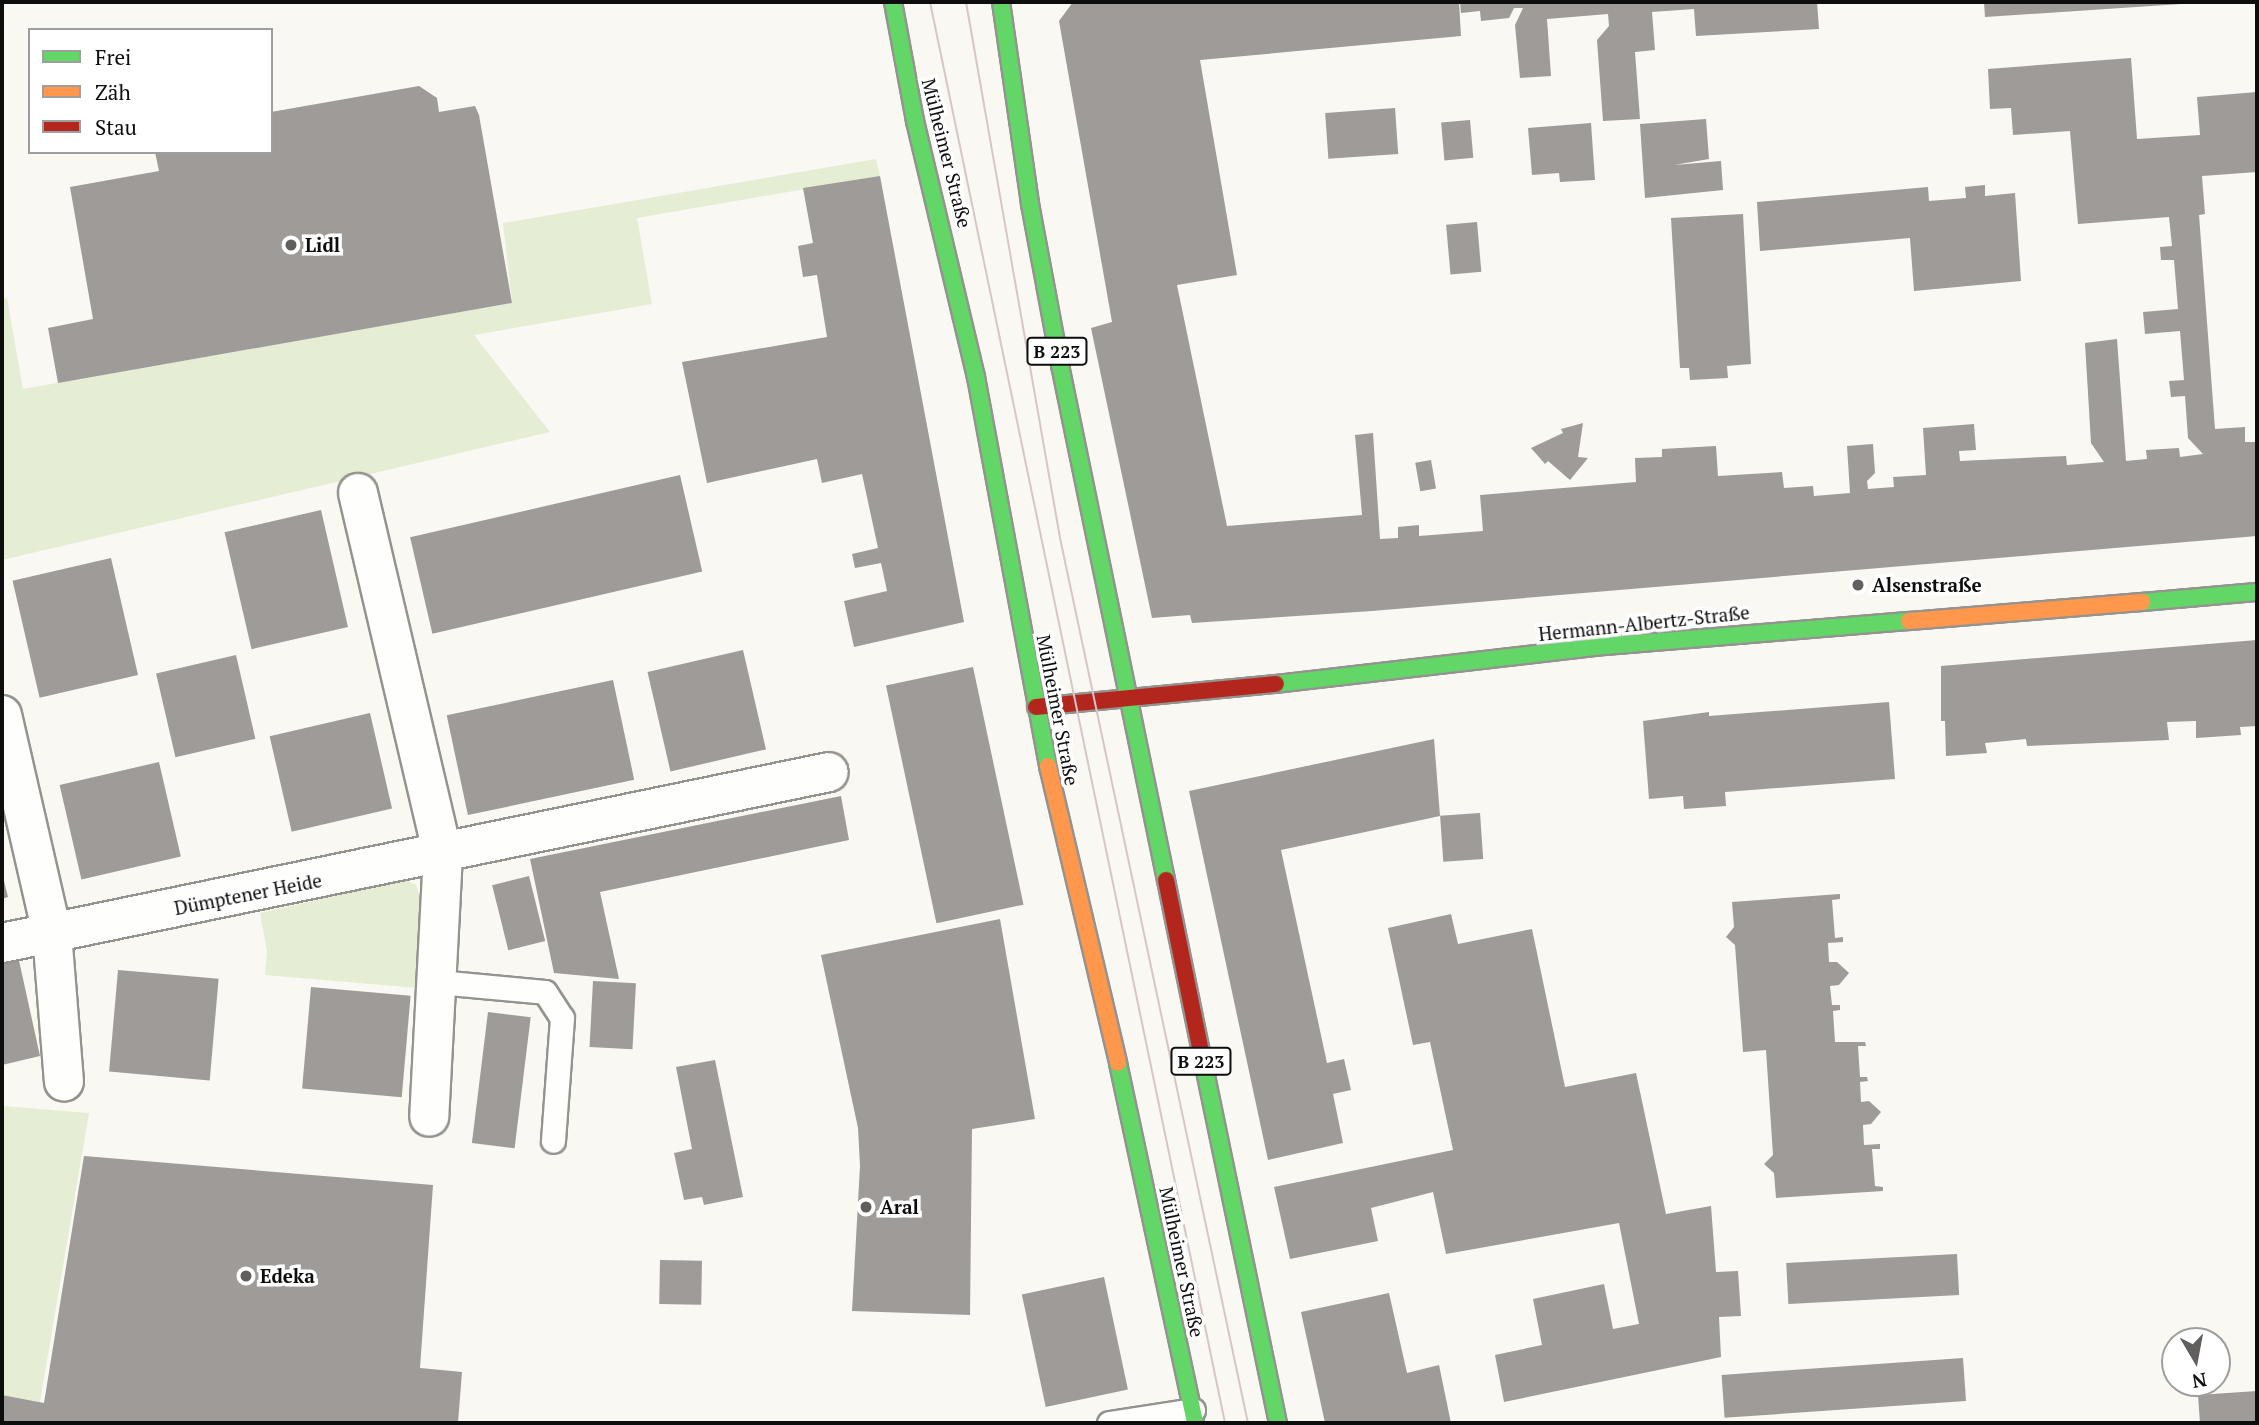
<!DOCTYPE html>
<html>
<head>
<meta charset="utf-8">
<style>
  body { margin:0 }
  #map { position:relative; width:2259px; height:1425px; overflow:hidden; background:#faf8f2; font-family:"PT Serif",serif }
  div>[style] { position:absolute }
  .green>* { inset:0; background:#e5edd4 }
  .building>* { inset:0; background:#9e9b98; transform-origin:0 0 }
  .roads { filter:drop-shadow(2px 0 #949390) drop-shadow(-2px 0 #949390) drop-shadow(0 2px #949390) drop-shadow(0 -2px #949390) }
  .lane>* { height:23px; margin:-11.5px; padding:0 11.5px; transform-origin:11.5px; border-radius:11.5px; background:#fefefd }
  .street>* { height:38px; margin:-19px; padding:0 19px; transform-origin:19px; border-radius:19px; background:#fefefd }
  .fast>* { height:16px; margin:-8px; padding:0 8px; transform-origin:8px; border-radius:8px; background:#63d668 }
  .slow>* { height:16px; margin:-8px; padding:0 8px; transform-origin:8px; border-radius:8px; background:#ff974d }
  .jam>* { height:16px; margin:-8px; padding:0 8px; transform-origin:8px; border-radius:8px; background:#b3261e }
  .tram>* { height:2px; margin:-1px; padding:0 1px; transform-origin:1px; border-radius:1px; background:#d5c7c8 }
  .dots>* { width:19px; height:19px; translate:-50% -50%; box-sizing:border-box; border:4px solid #fff; border-radius:50% }
  span { translate:-50% -50%; white-space:nowrap; text-align:center; line-height:1.15; -webkit-text-stroke:7px #fff; paint-order:stroke }
  .shield-label span { padding:2px 5px; background:#fff; border:2px solid; border-radius:5px; -webkit-text-stroke-width:0 }
  .shield-label { font-size:18px; color:#0d0d0d; font-weight:700 }
  .street-label { font-size:19px; color:#0d0d0d }
  .poi-label { font-size:19px; color:#0d0d0d; font-weight:700 }
  .left { translate:0 -50%; text-align:left }
  .frame { position:absolute; inset:0; border:4px solid #0d0d0d; pointer-events:none }
  .legend { position:absolute; left:28px; top:28px; width:245px; height:126px; box-sizing:border-box; background:#fff; border:2px solid #9e9e9e; margin:0; padding:9px 12px; list-style:none; font-size:21px; color:#0d0d0d }
  .legend li { display:flex; align-items:center; gap:14px; height:35px }
  .legend b { width:35px; border:2px solid #9e9e9e }
  .north { position:absolute; left:2161px; top:1327px; width:70px; height:70px; box-sizing:border-box; background:#fff; border:2px solid #9e9e9e; border-radius:50%; rotate:170deg; font-size:19px; font-weight:700; line-height:28px; text-align:center; color:#0d0d0d }
  .north::after { content:''; display:block; margin:auto; width:24px; height:32px; background:#605f5d; clip-path:polygon(50% 0,100% 100%,50% 72%,0 100%) }
</style>
</head>
<body>
<div id="map">
  <div class="green">
    <i style="clip-path:polygon(876px 159px,880px 176px,637px 218px,652px 304px,474px 335px,550px 432px,2px 560px,2px 299px,7px 298px,23px 389px,512px 303px,503px 223px)"></i>
    <i style="clip-path:polygon(405px 880px,416px 885px,424px 908px,418px 988px,265px 975px,267px 951px,260px 913px)"></i>
    <i style="clip-path:polygon(2px 1106px,89px 1113px,40px 1402px,2px 1395px)"></i>
  </div>
  <div class="building">
    <i style="clip-path:polygon(1073px 2px,1459px 2px,1461px 36px,1200px 60px,1237px 275px,1177px 285px,1227px 526px,1362px 515px,1355px 435px,1373px 433px,1380px 539px,1398px 538px,1398px 527px,1419px 525px,1419px 536px,1483px 531px,1480px 495px,1636px 482px,1635px 458px,1662px 457px,1662px 449px,1716px 446px,1718px 476px,1782px 472px,1784px 488px,1813px 486px,1814px 496px,1850px 493px,1847px 446px,1873px 444px,1875px 473px,1867px 481px,1868px 489px,1894px 487px,1893px 477px,1926px 475px,1923px 428px,1974px 424px,1976px 450px,1959px 451px,1960px 461px,2066px 456px,2067px 465px,2104px 462px,2091px 443px,2085px 343px,2117px 339px,2126px 461px,2147px 459px,2146px 450px,2179px 448px,2180px 457px,2203px 454px,2188px 438px,2185px 396px,2171px 397px,2169px 381px,2184px 380px,2180px 331px,2145px 334px,2143px 312px,2178px 309px,2174px 260px,2161px 260px,2160px 247px,2172px 246px,2169px 217px,2078px 224px,2070px 131px,2013px 135px,2011px 108px,1990px 109px,1988px 69px,2131px 58px,2137px 139px,2200px 135px,2197px 97px,2257px 92px,2257px 172px,2202px 176px,2205px 214px,2199px 215px,2215px 429px,2245px 427px,2245px 442px,2257px 442px,2257px 536px,1372px 611px,1192px 623px,1190px 615px,1152px 618px,1091px 328px,1112px 322px,1059px 21px)"></i>
    <i style="clip-path:polygon(1460px 2px,1817px 2px,1819px 29px,1696px 36px,1694px 9px,1652px 12px,1655px 50px,1635px 52px,1640px 119px,1603px 121px,1597px 40px,1609px 26px,1608px 14px,1547px 19px,1551px 76px,1520px 78px,1515px 25px,1523px 8px,1514px 8px,1509px 18px,1481px 21px,1480px 11px,1461px 13px)"></i>
    <i style="clip-path:polygon(1984px 2px,2181px 2px,2181px 4px,1985px 17px)"></i>
    <i style="clip-path:polygon(419px 86px,437px 98px,439px 112px,475px 106px,479px 115px,512px 303px,58px 383px,48px 328px,93px 319px,70px 187px,159px 171px,155px 152px,271px 152px,271px 112px)"></i>
    <i style="left:1395px;top:108px;width:46px;height:70px;rotate:86deg"></i>
    <i style="clip-path:polygon(1706px 119px,1709px 159px,1674px 165px,1721px 161px,1723px 190px,1645px 198px,1640px 124px)"></i>
    <i style="left:1470px;top:120px;width:38px;height:29px;rotate:85deg"></i>
    <i style="clip-path:polygon(1591px 123px,1595px 180px,1560px 182px,1559px 173px,1532px 175px,1528px 128px)"></i>
    <i style="clip-path:polygon(880px 176px,964px 622px,854px 647px,844px 601px,887px 591px,881px 563px,855px 568px,852px 554px,878px 548px,862px 474px,822px 483px,817px 459px,707px 483px,682px 362px,827px 337px,817px 275px,803px 277px,798px 246px,813px 243px,803px 188px)"></i>
    <i style="clip-path:polygon(1985px 185px,1985px 196px,2015px 193px,2021px 281px,1914px 291px,1910px 238px,1760px 251px,1757px 202px,1928px 187px,1929px 201px,1966px 198px,1965px 187px)"></i>
    <i style="clip-path:polygon(1743px 214px,1751px 364px,1727px 366px,1728px 378px,1690px 380px,1689px 368px,1680px 368px,1671px 218px)"></i>
    <i style="left:1477px;top:222px;width:50px;height:31px;rotate:85deg"></i>
    <i style="clip-path:polygon(1583px 423px,1578px 457px,1588px 458px,1570px 480px,1548px 461px,1545px 464px,1531px 448px,1563px 433px,1561px 429px)"></i>
    <i style="left:1431px;top:460px;width:29px;height:16px;rotate:80deg"></i>
    <i style="left:680px;top:475px;width:99px;height:277px;rotate:77deg"></i>
    <i style="left:321px;top:510px;width:120px;height:99px;rotate:77deg"></i>
    <i style="left:111px;top:558px;width:120px;height:101px;rotate:77deg"></i>
    <i style="clip-path:polygon(2257px 640px,2257px 726px,2240px 727px,2241px 735px,2196px 738px,2196px 721px,2167px 722px,2169px 740px,2027px 746px,2026px 739px,1985px 743px,1987px 753px,1946px 756px,1945px 721px,1941px 721px,1941px 666px)"></i>
    <i style="left:743px;top:650px;width:102px;height:98px;rotate:77deg"></i>
    <i style="left:236px;top:655px;width:86px;height:82px;rotate:77deg"></i>
    <i style="left:973px;top:667px;width:243px;height:89px;rotate:78deg"></i>
    <i style="left:613px;top:680px;width:102px;height:170px;rotate:78deg"></i>
    <i style="clip-path:polygon(1889px 702px,1895px 779px,1725px 792px,1726px 806px,1684px 809px,1683px 796px,1649px 799px,1643px 721px,1709px 712px,1709px 716px)"></i>
    <i style="left:370px;top:713px;width:98px;height:103px;rotate:77deg"></i>
    <i style="clip-path:polygon(1434px 739px,1440px 816px,1281px 850px,1327px 1063px,1344px 1059px,1351px 1090px,1333px 1094px,1343px 1143px,1268px 1160px,1189px 791px)"></i>
    <i style="left:159px;top:762px;width:97px;height:102px;rotate:77deg"></i>
    <i style="clip-path:polygon(841px 796px,849px 840px,600px 892px,619px 979px,554px 973px,530px 859px)"></i>
    <i style="left:1480px;top:813px;width:46px;height:40px;rotate:86deg"></i>
    <i style="clip-path:polygon(2px 873px,8px 897px,2px 899px)"></i>
    <i style="left:529px;top:876px;width:67px;height:38px;rotate:76deg"></i>
    <i style="clip-path:polygon(1840px 894px,1840px 899px,1832px 900px,1835px 938px,1843px 937px,1843px 942px,1828px 943px,1829px 962px,1837px 962px,1849px 973px,1839px 985px,1830px 986px,1832px 1005px,1840px 1005px,1840px 1010px,1833px 1011px,1835px 1042px,1865px 1042px,1866px 1046px,1858px 1046px,1860px 1077px,1867px 1077px,1868px 1081px,1860px 1082px,1861px 1102px,1869px 1101px,1881px 1112px,1871px 1124px,1863px 1125px,1864px 1145px,1880px 1144px,1880px 1149px,1872px 1149px,1875px 1186px,1883px 1187px,1883px 1191px,1776px 1198px,1774px 1173px,1764px 1164px,1773px 1155px,1766px 1050px,1743px 1052px,1735px 945px,1726px 937px,1734px 927px,1732px 902px)"></i>
    <i style="clip-path:polygon(1451px 914px,1458px 944px,1532px 929px,1565px 1087px,1636px 1073px,1666px 1214px,1711px 1206px,1716px 1272px,1738px 1271px,1741px 1316px,1719px 1317px,1721px 1357px,1504px 1402px,1495px 1355px,1542px 1345px,1533px 1299px,1604px 1284px,1613px 1329px,1639px 1324px,1619px 1223px,1446px 1254px,1433px 1192px,1371px 1208px,1378px 1241px,1290px 1259px,1274px 1187px,1453px 1150px,1430px 1042px,1413px 1045px,1388px 928px)"></i>
    <i style="clip-path:polygon(1000px 919px,1035px 1119px,972px 1129px,970px 1315px,852px 1311px,860px 1166px,858px 1128px,821px 955px)"></i>
    <i style="clip-path:polygon(18px 956px,40px 1056px,2px 1065px,2px 959px)"></i>
    <i style="left:118px;top:970px;width:101px;height:102px;rotate:5deg"></i>
    <i style="left:593px;top:981px;width:43px;height:66px;rotate:3deg"></i>
    <i style="left:311px;top:987px;width:100px;height:102px;rotate:5deg"></i>
    <i style="left:488px;top:1012px;width:43px;height:132px;rotate:7deg"></i>
    <i style="clip-path:polygon(715px 1060px,743px 1197px,704px 1205px,702px 1197px,684px 1200px,674px 1153px,692px 1149px,676px 1067px)"></i>
    <i style="clip-path:polygon(84px 1156px,433px 1185px,420px 1368px,462px 1372px,458px 1423px,2px 1423px,2px 1395px,44px 1403px)"></i>
    <i style="left:1957px;top:1254px;width:41px;height:171px;rotate:87deg"></i>
    <i style="left:660px;top:1260px;width:42px;height:44px;rotate:1deg"></i>
    <i style="left:1104px;top:1277px;width:115px;height:84px;rotate:78deg"></i>
    <i style="clip-path:polygon(1389px 1293px,1407px 1373px,1439px 1365px,1451px 1423px,1325px 1423px,1301px 1312px)"></i>
    <i style="left:1963px;top:1358px;width:43px;height:242px;rotate:86deg"></i>
    <i style="clip-path:polygon(2257px 1391px,2257px 1423px,2200px 1423px,2198px 1395px)"></i>
  </div>
  <div class="roads">
    <div class="lane">
      <i style="left:438px;top:982px;width:107px;rotate:5.3deg"></i>
      <i style="left:545px;top:992px;width:31px;rotate:57deg"></i>
      <i style="left:562px;top:1018px;width:123px;rotate:94.2deg"></i>
      <i style="left:1109px;top:1423px;width:85px;rotate:-8.8deg"></i>
    </div>
    <div class="street">
      <i style="left:358px;top:493px;width:371px;rotate:76.8deg"></i>
      <i style="left:443px;top:854px;width:263px;rotate:93deg"></i>
      <i style="left:2px;top:715px;width:224px;rotate:77.1deg"></i>
      <i style="left:52px;top:933px;width:149px;rotate:85.4deg"></i>
      <i style="left:2px;top:943px;width:844px;rotate:-11.68deg"></i>
    </div>
    <div class="fast">
      <i style="left:893px;top:2px;width:121px;rotate:79.5deg"></i>
      <i style="left:915px;top:121px;width:263px;rotate:76.6deg"></i>
      <i style="left:976px;top:377px;width:396px;rotate:79.5deg"></i>
      <i style="left:1001px;top:2px;width:204px;rotate:81.8deg"></i>
      <i style="left:1030px;top:204px;width:164px;rotate:79.4deg"></i>
      <i style="left:1060px;top:365px;width:526px;rotate:78.37deg"></i>
      <i style="left:2142px;top:602px;width:115px;rotate:-5deg"></i>
      <i style="left:1276px;top:684px;width:330px;rotate:-6.6deg"></i>
      <i style="left:1604px;top:646px;width:306px;rotate:-4.7deg"></i>
      <i style="left:1118px;top:1063px;width:368px;rotate:77.9deg"></i>
      <i style="left:1204px;top:1066px;width:365px;rotate:78.3deg"></i>
    </div>
    <div class="slow">
      <i style="left:1909px;top:621px;width:234px;rotate:-4.7deg"></i>
      <i style="left:1048px;top:766px;width:305px;rotate:76.7deg"></i>
    </div>
    <div class="jam">
      <i style="left:1036px;top:707px;width:241px;rotate:-5.5deg"></i>
      <i style="left:1166px;top:880px;width:190px;rotate:78.5deg"></i>
    </div>
  </div>
  <div class="tram">
    <i style="left:930px;top:2px;width:1451px;rotate:78.27deg"></i>
    <i style="left:966px;top:2px;width:544px;rotate:80.05deg"></i>
    <i style="left:1060px;top:538px;width:905px;rotate:78.01deg"></i>
  </div>
  <div class="dots">
    <i style="left:291px;top:245px;background:#605f5d"></i>
    <i style="left:1858px;top:585px;background:#605f5d"></i>
    <i style="left:866px;top:1207px;background:#605f5d"></i>
    <i style="left:246px;top:1276px;background:#605f5d"></i>
  </div>
  <div class="shield-label">
    <span style="left:1057px;top:351px">B 223</span>
    <span style="left:1201px;top:1061px">B 223</span>
  </div>
  <div class="street-label">
    <span style="left:947px;top:153px;rotate:76deg">Mülheimer Straße</span>
    <span style="left:1644px;top:623px;rotate:-6deg">Hermann-Albertz-Straße</span>
    <span style="left:1058px;top:710px;rotate:79deg">Mülheimer Straße</span>
    <span style="left:248px;top:894px;rotate:-11deg">Dümptener Heide</span>
    <span style="left:1182px;top:1262px;rotate:78deg">Mülheimer Straße</span>
  </div>
  <div class="poi-label">
    <span class="left" style="left:305px;top:245px">Lidl</span>
    <span class="left" style="left:1872px;top:585px">Alsenstraße</span>
    <span class="left" style="left:880px;top:1207px">Aral</span>
    <span class="left" style="left:260px;top:1276px">Edeka</span>
  </div>
  <div class="frame"></div>
  <ul class="legend">
  <li><b style="height:9px;background:#63d668"></b>Frei</li>
  <li><b style="height:9px;background:#ff974d"></b>Zäh</li>
  <li><b style="height:9px;background:#b3261e"></b>Stau</li>
  </ul>
  <div class="north">N</div>
</div>
</body>
</html>
